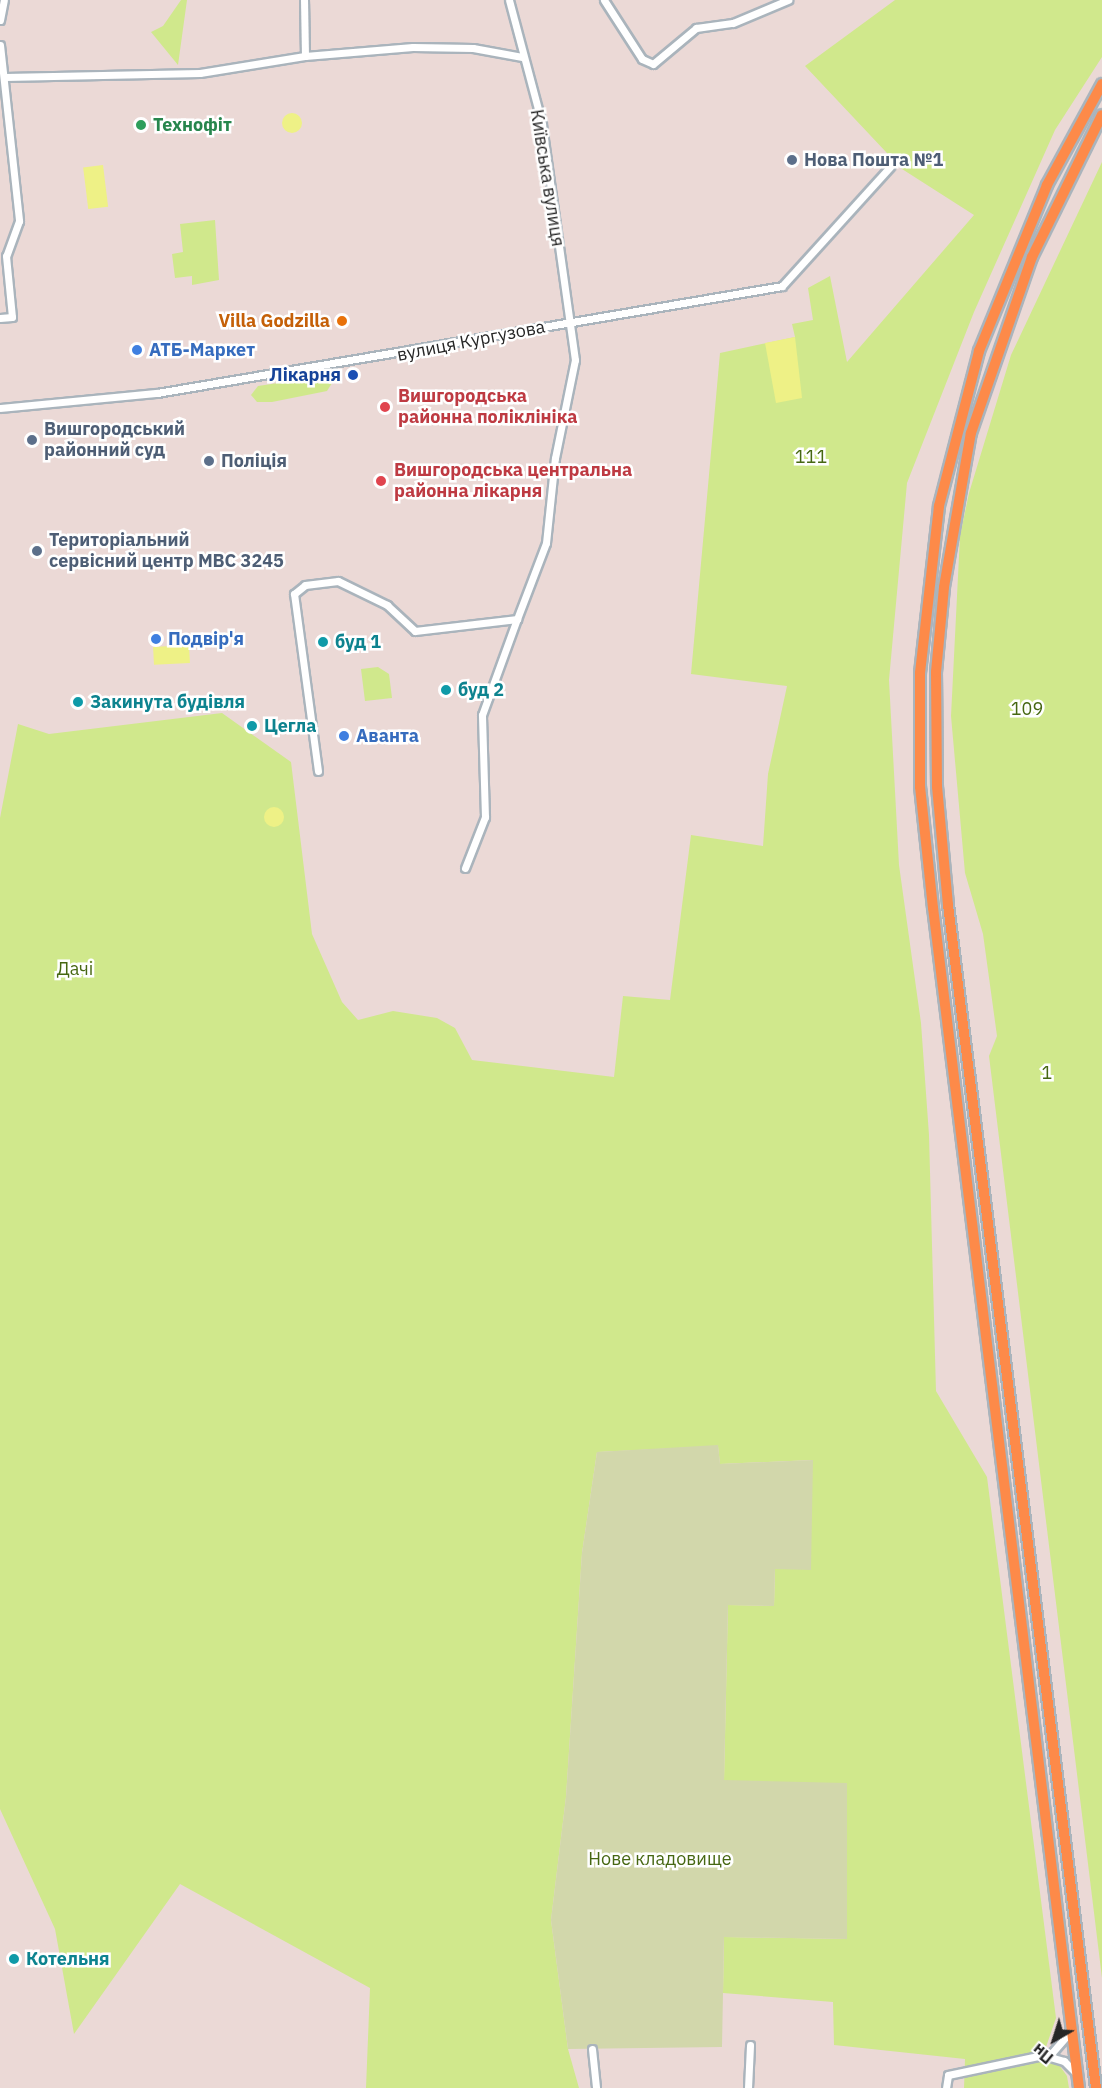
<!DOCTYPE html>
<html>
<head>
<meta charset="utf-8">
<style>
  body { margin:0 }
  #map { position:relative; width:1102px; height:2088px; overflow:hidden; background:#ebd9d6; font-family:"IBM Plex Sans",sans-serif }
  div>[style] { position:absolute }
  .green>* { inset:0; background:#d0e88c }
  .cemetery>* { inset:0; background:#d2d7ab }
  .pitch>* { inset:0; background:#eef186; transform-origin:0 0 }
  .round { border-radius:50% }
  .roads { filter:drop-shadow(2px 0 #aab4bc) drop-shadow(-2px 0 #aab4bc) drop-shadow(0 2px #aab4bc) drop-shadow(0 -2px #aab4bc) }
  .street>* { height:7px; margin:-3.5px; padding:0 3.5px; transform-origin:3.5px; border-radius:3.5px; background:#fff }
  .primary>* { height:10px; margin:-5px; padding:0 5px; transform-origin:5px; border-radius:5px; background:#fd8a49 }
  .dots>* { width:16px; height:16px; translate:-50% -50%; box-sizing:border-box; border:3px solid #fff; border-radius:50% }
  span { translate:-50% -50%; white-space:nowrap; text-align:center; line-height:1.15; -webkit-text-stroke:5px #fff; paint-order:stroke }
  .leisure-label { font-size:18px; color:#27864d; font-weight:700 }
  .left { translate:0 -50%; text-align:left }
  .service-label { font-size:18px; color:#4e5e75; font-weight:700 }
  .street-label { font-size:18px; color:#262626 }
  .food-label { font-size:18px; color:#c56008; font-weight:700 }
  .right { translate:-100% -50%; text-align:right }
  .shop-label { font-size:18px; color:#366cbe; font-weight:700 }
  .transit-label { font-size:18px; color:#164399; font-weight:700 }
  .health-label { font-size:18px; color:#be3a42; font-weight:700 }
  .park-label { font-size:18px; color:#466712 }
  .culture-label { font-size:18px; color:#0d838f; font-weight:700 }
  .north { position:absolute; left:1024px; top:2010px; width:60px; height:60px; -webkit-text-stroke:4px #fff; paint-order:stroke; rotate:219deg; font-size:16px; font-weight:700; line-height:24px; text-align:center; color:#262626 }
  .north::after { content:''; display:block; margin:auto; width:21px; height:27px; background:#262626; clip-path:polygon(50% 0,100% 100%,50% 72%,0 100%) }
</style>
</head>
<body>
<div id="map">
  <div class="green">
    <i style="clip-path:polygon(181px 0,187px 0,178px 65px,151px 32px,163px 26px)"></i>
    <i style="clip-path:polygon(895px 0,1102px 0,1102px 57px,1055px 130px,974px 312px,907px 483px,889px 680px,899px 865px,921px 1023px,929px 1135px,936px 1391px,987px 1477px,1056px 2018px,1046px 2047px,1067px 2076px,1069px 2088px,964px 2088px,965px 2059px,834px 2045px,833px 2002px,723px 1993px,724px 1937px,846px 1939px,724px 1781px,728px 1605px,774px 1606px,775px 1569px,812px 1460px,720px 1464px,718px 1446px,597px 1452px,582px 1553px,566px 1797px,551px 1920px,568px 2049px,579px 2088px,366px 2088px,370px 1988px,180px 1884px,74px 2034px,55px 1929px,0 1809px,0 818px,18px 724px,49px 734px,222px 713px,291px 762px,312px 934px,342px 1002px,358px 1020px,393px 1011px,437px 1018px,455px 1028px,472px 1060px,614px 1077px,623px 996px,670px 1000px,691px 835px,763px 846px,768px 774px,787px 686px,691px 674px,720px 353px,795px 337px,792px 324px,813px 320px,808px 288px,830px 276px,847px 362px,974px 215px,902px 169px,805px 66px)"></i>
    <i style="clip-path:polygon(1102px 162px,1102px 1978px,989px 1056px,997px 1036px,983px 934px,965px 873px,951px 716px,960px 536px,969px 493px,1011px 355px)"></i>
    <i style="clip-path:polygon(215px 220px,219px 280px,192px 285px,192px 276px,175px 278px,172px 254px,183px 252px,180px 224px)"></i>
    <i style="clip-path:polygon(325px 376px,332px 383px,327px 391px,272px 402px,257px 402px,251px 395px,258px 386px)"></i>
    <i style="clip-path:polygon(378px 667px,389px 674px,392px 698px,365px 701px,361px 669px)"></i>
  </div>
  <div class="cemetery">
    <i style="clip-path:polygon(718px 1445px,720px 1464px,813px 1460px,811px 1570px,775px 1569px,774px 1606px,728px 1605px,724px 1780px,847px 1783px,847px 1939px,724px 1937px,722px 2047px,568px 2049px,551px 1920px,566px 1797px,582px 1553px,597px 1452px)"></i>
  </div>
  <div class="pitch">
    <i class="round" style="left:282px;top:113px;width:20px;height:20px"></i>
    <i style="left:103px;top:165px;width:42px;height:20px;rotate:83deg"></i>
    <i style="clip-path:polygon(795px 337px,802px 398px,776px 403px,765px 343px)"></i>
    <i style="left:189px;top:645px;width:18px;height:36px;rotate:87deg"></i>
    <i class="round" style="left:264px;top:807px;width:20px;height:20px"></i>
  </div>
  <div class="roads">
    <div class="street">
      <i style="left:604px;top:0;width:70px;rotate:57.2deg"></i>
      <i style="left:642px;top:59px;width:12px;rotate:24deg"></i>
      <i style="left:653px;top:64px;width:56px;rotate:-39.9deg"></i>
      <i style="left:696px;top:28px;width:37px;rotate:-8deg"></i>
      <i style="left:733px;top:23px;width:60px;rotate:-22.7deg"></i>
      <i style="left:0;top:20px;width:20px;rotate:-79deg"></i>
      <i style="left:0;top:45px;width:177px;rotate:83.8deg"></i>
      <i style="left:19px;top:221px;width:37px;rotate:110deg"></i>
      <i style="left:6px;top:256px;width:61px;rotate:84.4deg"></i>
      <i style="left:12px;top:317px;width:12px;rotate:175deg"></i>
      <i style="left:305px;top:56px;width:108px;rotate:-4.8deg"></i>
      <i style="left:413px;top:47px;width:60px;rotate:1deg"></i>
      <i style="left:473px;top:48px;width:50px;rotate:10.4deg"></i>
      <i style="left:5px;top:77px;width:195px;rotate:-1.2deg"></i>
      <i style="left:200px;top:73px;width:106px;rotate:-9.2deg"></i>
      <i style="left:305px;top:56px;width:56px;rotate:-91deg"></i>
      <i style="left:0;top:408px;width:158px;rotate:-5.5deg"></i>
      <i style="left:157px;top:393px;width:634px;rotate:-9.71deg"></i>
      <i style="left:782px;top:286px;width:161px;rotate:-47.8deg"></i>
      <i style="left:318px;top:771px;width:179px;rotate:-97.7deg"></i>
      <i style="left:294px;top:594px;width:14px;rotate:-39deg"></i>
      <i style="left:305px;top:585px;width:33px;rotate:-7deg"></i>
      <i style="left:338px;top:581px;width:55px;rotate:26.1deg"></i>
      <i style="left:387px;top:605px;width:38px;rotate:43deg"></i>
      <i style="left:415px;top:631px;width:103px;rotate:-6.7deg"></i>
      <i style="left:517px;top:619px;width:81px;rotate:-69.1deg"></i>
      <i style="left:546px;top:543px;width:85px;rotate:-84deg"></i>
      <i style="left:555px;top:458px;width:100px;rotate:-78.5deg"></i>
      <i style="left:575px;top:360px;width:238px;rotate:-98deg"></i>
      <i style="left:542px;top:124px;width:128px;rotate:-104.9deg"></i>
      <i style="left:465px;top:868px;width:55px;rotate:-68.6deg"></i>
      <i style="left:485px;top:817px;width:102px;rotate:-91.7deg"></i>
      <i style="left:482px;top:715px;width:102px;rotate:-70deg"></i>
      <i style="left:592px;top:2049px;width:39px;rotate:84deg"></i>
      <i style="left:1050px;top:2055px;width:33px;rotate:-49deg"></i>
      <i style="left:748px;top:2088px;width:43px;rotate:-87.3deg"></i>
      <i style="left:946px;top:2088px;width:13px;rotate:-81deg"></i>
      <i style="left:948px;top:2075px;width:97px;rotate:-11.9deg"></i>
      <i style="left:1043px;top:2055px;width:22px;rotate:16deg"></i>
      <i style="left:1064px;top:2061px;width:18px;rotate:45deg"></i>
    </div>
    <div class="primary">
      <i style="left:1079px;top:2088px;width:1189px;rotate:-97.05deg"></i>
      <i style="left:933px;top:908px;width:122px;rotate:-96.1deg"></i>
      <i style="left:920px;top:787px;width:114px;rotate:-90deg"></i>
      <i style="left:920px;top:673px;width:168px;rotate:-83.5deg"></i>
      <i style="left:939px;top:506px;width:160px;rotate:-75.5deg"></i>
      <i style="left:979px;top:351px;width:179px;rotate:-67.7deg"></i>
      <i style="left:1047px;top:185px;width:115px;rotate:-61.4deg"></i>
      <i style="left:1096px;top:2088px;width:1192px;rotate:-97.13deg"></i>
      <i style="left:948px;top:905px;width:119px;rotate:-95.3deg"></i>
      <i style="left:937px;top:787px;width:115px;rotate:-90.5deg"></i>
      <i style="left:936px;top:672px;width:85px;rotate:-84.6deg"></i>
      <i style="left:944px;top:587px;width:156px;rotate:-80.1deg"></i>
      <i style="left:971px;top:433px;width:186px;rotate:-70.9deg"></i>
      <i style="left:1032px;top:257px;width:158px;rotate:-63.8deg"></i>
    </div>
  </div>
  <div class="dots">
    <i style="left:141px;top:125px;background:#2e9e5b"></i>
    <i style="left:792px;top:160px;background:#5c6f8a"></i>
    <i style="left:342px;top:321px;background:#e8710a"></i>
    <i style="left:137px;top:350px;background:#3f7fe0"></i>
    <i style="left:353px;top:375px;background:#1a4fb4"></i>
    <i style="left:385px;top:407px;background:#e0444e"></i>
    <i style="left:32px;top:440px;background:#5c6f8a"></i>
    <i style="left:209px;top:461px;background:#5c6f8a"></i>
    <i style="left:381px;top:481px;background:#e0444e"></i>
    <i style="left:37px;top:551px;background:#5c6f8a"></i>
    <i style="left:156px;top:639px;background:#3f7fe0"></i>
    <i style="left:323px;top:642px;background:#0f9aa8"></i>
    <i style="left:446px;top:690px;background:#0f9aa8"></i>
    <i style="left:78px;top:702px;background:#0f9aa8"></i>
    <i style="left:252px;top:726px;background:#0f9aa8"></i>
    <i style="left:344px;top:736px;background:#3f7fe0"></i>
    <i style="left:14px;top:1959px;background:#0f9aa8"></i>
  </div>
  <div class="leisure-label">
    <span class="left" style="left:153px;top:125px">Технофіт</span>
  </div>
  <div class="service-label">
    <span class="left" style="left:804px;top:160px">Нова Пошта №1</span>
    <span class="left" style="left:44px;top:440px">Вишгородський<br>районний суд</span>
    <span class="left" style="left:221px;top:461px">Поліція</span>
    <span class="left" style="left:49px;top:551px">Територіальний<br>сервісний центр МВС 3245</span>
  </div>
  <div class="street-label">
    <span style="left:547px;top:178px;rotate:81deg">Київська вулиця</span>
    <span style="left:471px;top:341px;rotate:-11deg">вулиця Кургузова</span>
  </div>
  <div class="food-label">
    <span class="right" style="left:330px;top:321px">Villa Godzilla</span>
  </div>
  <div class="shop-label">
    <span class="left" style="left:149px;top:350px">АТБ-Маркет</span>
    <span class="left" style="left:168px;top:639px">Подвір'я</span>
    <span class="left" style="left:356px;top:736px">Аванта</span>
  </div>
  <div class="transit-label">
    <span class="right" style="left:341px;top:375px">Лікарня</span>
  </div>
  <div class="health-label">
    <span class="left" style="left:398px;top:407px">Вишгородська<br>районна поліклініка</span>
    <span class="left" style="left:394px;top:481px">Вишгородська центральна<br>районна лікарня</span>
  </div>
  <div class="park-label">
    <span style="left:811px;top:457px">111</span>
    <span style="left:1027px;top:709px">109</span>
    <span style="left:75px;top:969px">Дачі</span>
    <span style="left:1047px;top:1073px">1</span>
    <span style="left:660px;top:1859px">Нове кладовище</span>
  </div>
  <div class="culture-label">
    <span class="left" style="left:335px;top:642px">буд 1</span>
    <span class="left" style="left:458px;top:690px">буд 2</span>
    <span class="left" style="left:90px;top:702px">Закинута будівля</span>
    <span class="left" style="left:264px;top:726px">Цегла</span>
    <span class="left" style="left:26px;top:1959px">Котельня</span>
  </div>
  <div class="north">Пн</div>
</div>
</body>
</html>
